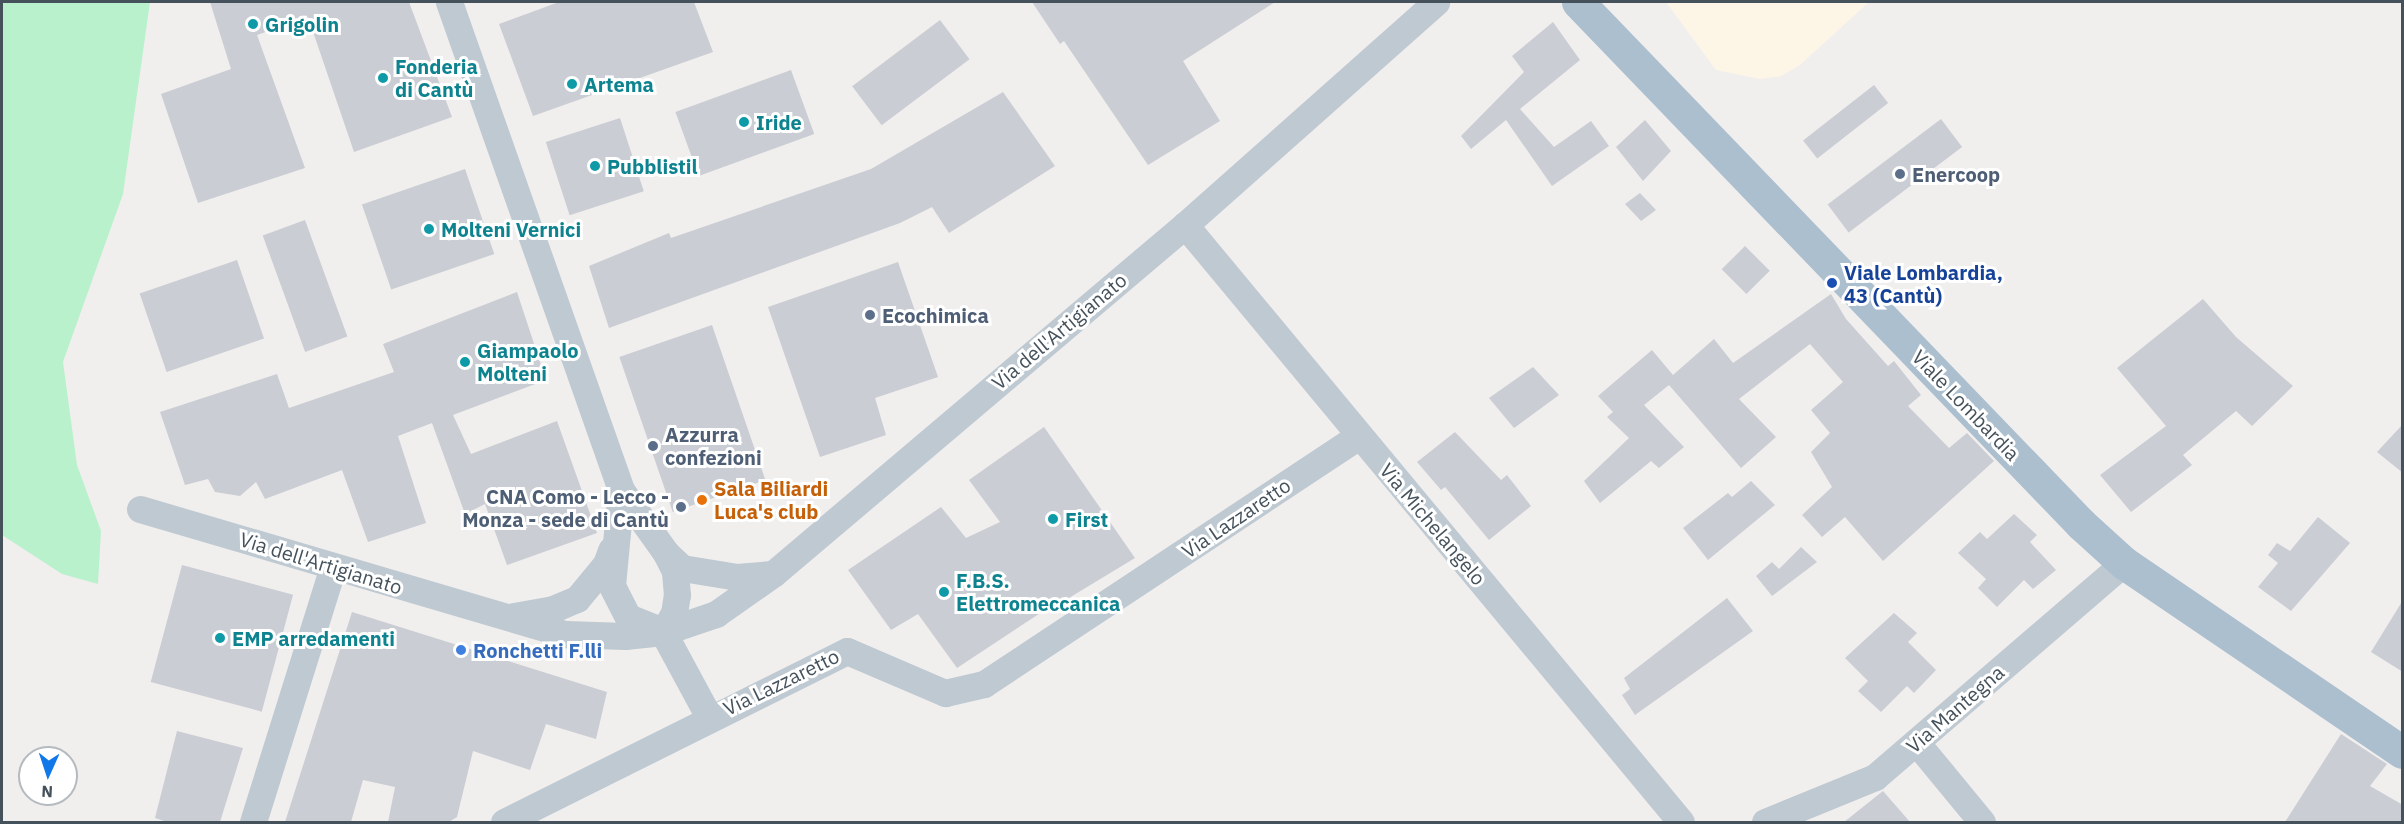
<!DOCTYPE html>
<html>
<head>
<meta charset="utf-8">
<style>
  body { margin:0 }
  #map { position:relative; width:2404px; height:824px; overflow:hidden; background:#f1eeee; font-family:"IBM Plex Sans",sans-serif }
  div>[style] { position:absolute }
  .commercial>* { inset:0; background:#fdf5e6 }
  .green>* { inset:0; background:#baf1cd }
  .building>* { inset:0; background:#cacdd3; transform-origin:0 0 }
  .minor>* { height:27px; margin:-13.5px; padding:0 13.5px; transform-origin:13.5px; border-radius:13.5px; background:#bec9d1 }
  .major>* { height:33px; margin:-16.5px; padding:0 16.5px; transform-origin:16.5px; border-radius:16.5px; background:#acbfcf }
  .dots>* { width:16px; height:16px; translate:-50% -50%; box-sizing:border-box; border:3px solid #fff; border-radius:50% }
  span { translate:-50% -50%; white-space:nowrap; text-align:center; line-height:1.15; -webkit-text-stroke:6px #fff; paint-order:stroke }
  .culture-label { font-size:20px; color:#0d838f; font-weight:700 }
  .left { translate:0 -50%; text-align:left }
  .service-label { font-size:20px; color:#4e5e75; font-weight:700 }
  .right { translate:-100% -50%; text-align:right }
  .transit-label { font-size:20px; color:#164399; font-weight:700 }
  .street-label { font-size:20px; color:#45525c }
  .food-label { font-size:20px; color:#c56008; font-weight:700 }
  .shop-label { font-size:20px; color:#366cbe; font-weight:700 }
  .frame { position:absolute; inset:0; border:3px solid #45525c; pointer-events:none }
  .north { position:absolute; left:18px; top:746px; width:60px; height:60px; box-sizing:border-box; background:#fff; border:2px solid #b5babe; border-radius:50%; rotate:183deg; font-size:16px; font-weight:700; line-height:24px; text-align:center; color:#45525c }
  .north::after { content:''; display:block; margin:auto; width:21px; height:27px; background:#1078e9; clip-path:polygon(50% 0,100% 100%,50% 72%,0 100%) }
</style>
</head>
<body>
<div id="map">
  <div class="commercial">
    <i style="clip-path:polygon(1666px 2px,1869px 2px,1800px 65px,1781px 76px,1760px 79px,1716px 70px)"></i>
  </div>
  <div class="green">
    <i style="clip-path:polygon(2px 2px,150px 2px,123px 194px,63px 362px,77px 465px,101px 531px,98px 584px,62px 574px,2px 535px)"></i>
  </div>
  <div class="building">
    <i style="clip-path:polygon(210px 2px,409px 2px,452px 117px,354px 152px,308px 17px,257px 35px,305px 168px,198px 203px,161px 94px,231px 69px)"></i>
    <i style="clip-path:polygon(559px 2px,694px 2px,713px 52px,533px 116px,499px 24px)"></i>
    <i style="clip-path:polygon(1032px 2px,1275px 2px,1183px 61px,1220px 121px,1148px 165px,1064px 41px,1060px 44px)"></i>
    <i style="left:940px;top:20px;width:49px;height:110px;rotate:53deg"></i>
    <i style="clip-path:polygon(1553px 22px,1580px 60px,1520px 109px,1554px 147px,1591px 121px,1609px 146px,1552px 186px,1506px 120px,1471px 149px,1461px 136px,1524px 72px,1512px 56px)"></i>
    <i style="left:791px;top:70px;width:68px;height:123px;rotate:70deg"></i>
    <i style="left:1874px;top:85px;width:23px;height:90px;rotate:52deg"></i>
    <i style="clip-path:polygon(1003px 92px,1055px 166px,949px 233px,932px 207px,900px 223px,609px 328px,589px 266px,669px 233px,671px 238px,871px 169px)"></i>
    <i style="left:620px;top:118px;width:77px;height:78px;rotate:72deg"></i>
    <i style="left:1941px;top:119px;width:35px;height:142px;rotate:53deg"></i>
    <i style="clip-path:polygon(1645px 120px,1671px 151px,1643px 181px,1616px 147px)"></i>
    <i style="left:465px;top:169px;width:90px;height:109px;rotate:71deg"></i>
    <i style="clip-path:polygon(1640px 193px,1656px 210px,1641px 221px,1625px 204px)"></i>
    <i style="left:305px;top:220px;width:124px;height:45px;rotate:70deg"></i>
    <i style="left:1745px;top:246px;width:35px;height:33px;rotate:45deg"></i>
    <i style="left:237px;top:260px;width:83px;height:103px;rotate:71deg"></i>
    <i style="clip-path:polygon(898px 262px,938px 377px,875px 398px,886px 435px,820px 457px,768px 307px)"></i>
    <i style="clip-path:polygon(517px 292px,546px 380px,453px 415px,471px 454px,557px 421px,597px 533px,507px 565px,485px 504px,465px 514px,432px 423px,398px 436px,426px 523px,368px 542px,342px 470px,265px 499px,256px 482px,240px 496px,215px 492px,208px 479px,185px 485px,160px 412px,277px 374px,289px 408px,394px 372px,383px 344px)"></i>
    <i style="clip-path:polygon(1831px 294px,1846px 319px,1888px 366px,1894px 361px,1921px 395px,1908px 406px,1949px 448px,1967px 433px,1994px 461px,1883px 561px,1845px 517px,1822px 537px,1802px 515px,1832px 487px,1811px 452px,1830px 433px,1811px 410px,1843px 382px,1810px 344px,1739px 399px,1776px 437px,1741px 468px,1669px 385px,1644px 405px,1684px 447px,1659px 468px,1651px 461px,1600px 503px,1584px 481px,1629px 438px,1607px 417px,1613px 412px,1598px 396px,1652px 350px,1673px 375px,1714px 339px,1733px 363px)"></i>
    <i style="clip-path:polygon(2203px 299px,2236px 337px,2293px 386px,2252px 426px,2236px 411px,2183px 455px,2192px 465px,2131px 512px,2100px 475px,2166px 426px,2117px 368px)"></i>
    <i style="left:712px;top:325px;width:164px;height:98px;rotate:71deg"></i>
    <i style="clip-path:polygon(1533px 367px,1559px 395px,1514px 428px,1489px 398px)"></i>
    <i style="clip-path:polygon(2403px 424px,2403px 473px,2377px 452px)"></i>
    <i style="clip-path:polygon(1044px 427px,1135px 558px,1059px 604px,1057px 602px,957px 668px,918px 614px,891px 630px,848px 570px,941px 507px,966px 538px,1000px 522px,969px 480px)"></i>
    <i style="clip-path:polygon(1455px 432px,1501px 480px,1507px 475px,1531px 506px,1489px 540px,1445px 487px,1441px 490px,1417px 462px)"></i>
    <i style="clip-path:polygon(1751px 481px,1775px 505px,1708px 560px,1683px 528px,1728px 493px,1732px 497px)"></i>
    <i style="clip-path:polygon(2014px 514px,2037px 535px,2030px 542px,2056px 570px,2033px 589px,2024px 580px,1997px 607px,1978px 588px,1986px 579px,1958px 553px,1980px 532px,1987px 539px)"></i>
    <i style="clip-path:polygon(2318px 517px,2350px 543px,2291px 611px,2258px 587px,2278px 563px,2268px 555px,2277px 543px,2290px 551px)"></i>
    <i style="clip-path:polygon(1801px 547px,1817px 562px,1772px 596px,1756px 576px,1772px 562px,1779px 569px)"></i>
    <i style="left:182px;top:565px;width:115px;height:121px;rotate:15deg"></i>
    <i style="clip-path:polygon(1727px 598px,1753px 631px,1635px 715px,1622px 695px,1630px 689px,1624px 678px)"></i>
    <i style="clip-path:polygon(2403px 600px,2403px 672px,2371px 652px)"></i>
    <i style="clip-path:polygon(352px 612px,607px 692px,596px 739px,546px 724px,530px 770px,473px 751px,457px 817px,449px 822px,388px 822px,395px 787px,363px 780px,351px 822px,285px 822px)"></i>
    <i style="clip-path:polygon(1894px 613px,1917px 633px,1908px 642px,1936px 670px,1914px 693px,1907px 686px,1881px 712px,1858px 691px,1868px 681px,1845px 658px)"></i>
    <i style="clip-path:polygon(177px 731px,243px 748px,220px 822px,167px 822px,155px 818px)"></i>
    <i style="clip-path:polygon(2341px 734px,2387px 764px,2370px 786px,2403px 805px,2403px 822px,2285px 822px)"></i>
    <i style="clip-path:polygon(1883px 791px,1910px 822px,1844px 822px)"></i>
  </div>
  <div class="minor">
    <i style="left:449px;top:2px;width:517px;rotate:70.58deg"></i>
    <i style="left:621px;top:490px;width:77px;rotate:54.5deg"></i>
    <i style="left:666px;top:553px;width:22px;rotate:43deg"></i>
    <i style="left:682px;top:568px;width:56px;rotate:9.3deg"></i>
    <i style="left:737px;top:577px;width:35px;rotate:-5deg"></i>
    <i style="left:1185px;top:225px;width:776px;rotate:50.28deg"></i>
    <i style="left:621px;top:490px;width:96px;rotate:95.4deg"></i>
    <i style="left:612px;top:586px;width:35px;rotate:63deg"></i>
    <i style="left:628px;top:617px;width:37px;rotate:22deg"></i>
    <i style="left:140px;top:509px;width:444px;rotate:16.4deg"></i>
    <i style="left:566px;top:634px;width:59px;rotate:1.9deg"></i>
    <i style="left:625px;top:636px;width:38px;rotate:-6deg"></i>
    <i style="left:663px;top:632px;width:56px;rotate:-18.8deg"></i>
    <i style="left:716px;top:614px;width:70px;rotate:-35.1deg"></i>
    <i style="left:773px;top:574px;width:540px;rotate:-40.27deg"></i>
    <i style="left:1185px;top:225px;width:336px;rotate:-41.6deg"></i>
    <i style="left:514px;top:616px;width:40px;rotate:-10deg"></i>
    <i style="left:553px;top:609px;width:26px;rotate:-23deg"></i>
    <i style="left:577px;top:599px;width:45px;rotate:-50.4deg"></i>
    <i style="left:606px;top:564px;width:15px;rotate:-70deg"></i>
    <i style="left:663px;top:632px;width:97px;rotate:61.6deg"></i>
    <i style="left:663px;top:632px;width:22px;rotate:-60deg"></i>
    <i style="left:674px;top:613px;width:18px;rotate:-81deg"></i>
    <i style="left:677px;top:595px;width:24px;rotate:-95deg"></i>
    <i style="left:675px;top:571px;width:20px;rotate:-117deg"></i>
    <i style="left:1916px;top:742px;width:104px;rotate:50.5deg"></i>
    <i style="left:253px;top:822px;width:267px;rotate:-72.6deg"></i>
    <i style="left:504px;top:822px;width:383px;rotate:-26.5deg"></i>
    <i style="left:847px;top:651px;width:107px;rotate:23.2deg"></i>
    <i style="left:945px;top:693px;width:40px;rotate:-13deg"></i>
    <i style="left:984px;top:684px;width:450px;rotate:-33.5deg"></i>
    <i style="left:1765px;top:822px;width:119px;rotate:-22.2deg"></i>
    <i style="left:1875px;top:777px;width:328px;rotate:-40.7deg"></i>
  </div>
  <div class="major">
    <i style="left:1578px;top:2px;width:725px;rotate:46.06deg"></i>
    <i style="left:2081px;top:524px;width:58px;rotate:42.2deg"></i>
    <i style="left:2124px;top:563px;width:336px;rotate:34.2deg"></i>
  </div>
  <div class="dots">
    <i style="left:253px;top:24px;background:#0f9aa8"></i>
    <i style="left:383px;top:78px;background:#0f9aa8"></i>
    <i style="left:572px;top:84px;background:#0f9aa8"></i>
    <i style="left:744px;top:122px;background:#0f9aa8"></i>
    <i style="left:595px;top:166px;background:#0f9aa8"></i>
    <i style="left:1900px;top:174px;background:#5c6f8a"></i>
    <i style="left:429px;top:229px;background:#0f9aa8"></i>
    <i style="left:1832px;top:283px;background:#1a4fb4"></i>
    <i style="left:870px;top:315px;background:#5c6f8a"></i>
    <i style="left:465px;top:362px;background:#0f9aa8"></i>
    <i style="left:653px;top:446px;background:#5c6f8a"></i>
    <i style="left:702px;top:500px;background:#e8710a"></i>
    <i style="left:681px;top:507px;background:#5c6f8a"></i>
    <i style="left:1053px;top:519px;background:#0f9aa8"></i>
    <i style="left:944px;top:592px;background:#0f9aa8"></i>
    <i style="left:220px;top:638px;background:#0f9aa8"></i>
    <i style="left:461px;top:650px;background:#3f7fe0"></i>
  </div>
  <div class="culture-label">
    <span class="left" style="left:265px;top:24px">Grigolin</span>
    <span class="left" style="left:395px;top:78px">Fonderia<br>di Cantù</span>
    <span class="left" style="left:584px;top:84px">Artema</span>
    <span class="left" style="left:756px;top:122px">Iride</span>
    <span class="left" style="left:607px;top:166px">Pubblistil</span>
    <span class="left" style="left:441px;top:229px">Molteni Vernici</span>
    <span class="left" style="left:477px;top:362px">Giampaolo<br>Molteni</span>
    <span class="left" style="left:1065px;top:519px">First</span>
    <span class="left" style="left:956px;top:592px">F.B.S.<br>Elettromeccanica</span>
    <span class="left" style="left:232px;top:638px">EMP arredamenti</span>
  </div>
  <div class="service-label">
    <span class="left" style="left:1912px;top:174px">Enercoop</span>
    <span class="left" style="left:882px;top:315px">Ecochimica</span>
    <span class="left" style="left:665px;top:446px">Azzurra<br>confezioni</span>
    <span class="right" style="left:669px;top:508px">CNA Como - Lecco -<br>Monza - sede di Cantù</span>
  </div>
  <div class="transit-label">
    <span class="left" style="left:1844px;top:284px">Viale Lombardia,<br>43 (Cantù)</span>
  </div>
  <div class="street-label">
    <span style="left:1059px;top:331px;rotate:-40deg">Via dell'Artigianato</span>
    <span style="left:1966px;top:405px;rotate:46deg">Viale Lombardia</span>
    <span style="left:1236px;top:518px;rotate:-34deg">Via Lazzaretto</span>
    <span style="left:1433px;top:524px;rotate:50deg">Via Michelangelo</span>
    <span style="left:321px;top:563px;rotate:17deg">Via dell'Artigianato</span>
    <span style="left:781px;top:682px;rotate:-26deg">Via Lazzaretto</span>
    <span style="left:1955px;top:709px;rotate:-41deg">Via Mantegna</span>
  </div>
  <div class="food-label">
    <span class="left" style="left:714px;top:500px">Sala Biliardi<br>Luca's club</span>
  </div>
  <div class="shop-label">
    <span class="left" style="left:473px;top:650px">Ronchetti F.lli</span>
  </div>
  <div class="frame"></div>
  <div class="north">N</div>
</div>
</body>
</html>
